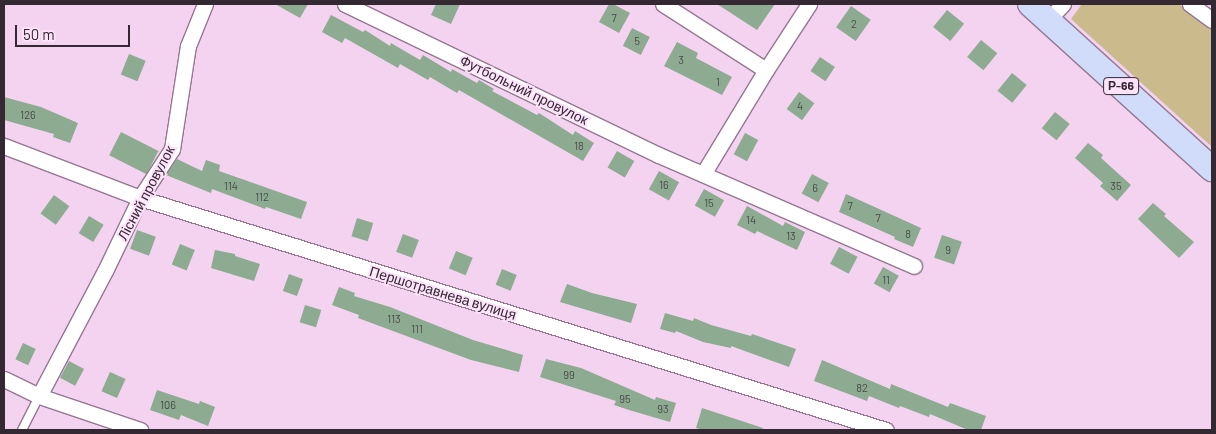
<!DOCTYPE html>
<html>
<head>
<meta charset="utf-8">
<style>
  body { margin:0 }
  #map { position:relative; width:1216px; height:434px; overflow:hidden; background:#f3d3f0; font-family:Barlow,sans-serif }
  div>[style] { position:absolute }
  .green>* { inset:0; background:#cbba8c }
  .building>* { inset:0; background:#8cab90; transform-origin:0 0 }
  .roads { filter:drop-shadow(1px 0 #957792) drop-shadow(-1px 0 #957792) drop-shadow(0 1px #957792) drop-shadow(0 -1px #957792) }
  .service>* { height:8px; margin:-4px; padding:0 4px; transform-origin:4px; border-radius:4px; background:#fff }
  .minor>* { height:15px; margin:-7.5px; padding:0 7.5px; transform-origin:7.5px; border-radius:7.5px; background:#fff }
  .primary>* { height:24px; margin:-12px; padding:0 12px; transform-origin:12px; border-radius:12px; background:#d1dcfa }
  span { translate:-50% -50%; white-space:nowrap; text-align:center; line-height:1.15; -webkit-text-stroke:4px #fde2fa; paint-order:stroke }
  .number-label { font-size:11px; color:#4a494a }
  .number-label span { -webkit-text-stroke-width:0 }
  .shield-label span { padding:1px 4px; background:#fde2fa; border:1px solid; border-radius:4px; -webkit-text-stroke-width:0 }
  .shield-label { font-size:12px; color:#342833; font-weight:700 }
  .street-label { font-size:14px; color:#342833 }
  .frame { position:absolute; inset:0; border:5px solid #342833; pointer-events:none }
  .scale { position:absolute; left:15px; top:25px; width:115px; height:22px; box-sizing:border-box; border:2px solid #342833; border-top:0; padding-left:6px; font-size:15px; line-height:18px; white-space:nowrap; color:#342833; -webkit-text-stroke:4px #fde2fa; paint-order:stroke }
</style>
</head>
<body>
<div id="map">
  <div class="green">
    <i style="clip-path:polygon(1082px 4px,1179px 4px,1212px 30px,1212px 147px,1071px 19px)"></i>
  </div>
  <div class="building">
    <i style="clip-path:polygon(275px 4px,308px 4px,300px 18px)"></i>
    <i style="clip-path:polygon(436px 4px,460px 4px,451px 24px,431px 15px)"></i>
    <i style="clip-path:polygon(609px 4px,613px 4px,630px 13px,619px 33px,599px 22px)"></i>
    <i style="clip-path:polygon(717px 4px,775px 4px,757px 30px)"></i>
    <i style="left:851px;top:6px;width:24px;height:26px;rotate:35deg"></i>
    <i style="left:947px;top:10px;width:22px;height:22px;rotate:39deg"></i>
    <i style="clip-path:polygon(331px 15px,363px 32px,365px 30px,390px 46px,391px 43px,420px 60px,423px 55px,451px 72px,452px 69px,477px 83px,479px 80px,494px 89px,492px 91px,537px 115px,539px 113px,573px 135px,575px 131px,594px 143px,583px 161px,459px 90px,457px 93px,430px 77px,428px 80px,400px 64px,398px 68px,345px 38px,342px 43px,322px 32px)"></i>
    <i style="left:632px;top:28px;width:20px;height:20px;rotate:27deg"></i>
    <i style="left:981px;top:40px;width:21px;height:22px;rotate:39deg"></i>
    <i style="clip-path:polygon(677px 42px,698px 53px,696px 58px,732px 77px,722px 95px,664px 66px)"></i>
    <i style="left:129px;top:54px;width:18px;height:22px;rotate:22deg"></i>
    <i style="left:820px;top:57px;width:18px;height:17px;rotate:34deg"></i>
    <i style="left:1012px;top:73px;width:19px;height:23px;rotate:39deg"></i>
    <i style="left:799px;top:92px;width:19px;height:21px;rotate:36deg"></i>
    <i style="clip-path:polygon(4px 97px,41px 107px,78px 123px,70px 143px,53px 137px,54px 134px,4px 120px)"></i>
    <i style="left:1055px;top:112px;width:19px;height:21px;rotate:39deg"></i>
    <i style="left:121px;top:132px;width:42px;height:26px;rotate:27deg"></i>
    <i style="left:745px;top:133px;width:15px;height:24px;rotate:28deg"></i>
    <i style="clip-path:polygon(1088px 143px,1103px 155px,1101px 158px,1131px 185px,1117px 201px,1100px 186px,1103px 183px,1075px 158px)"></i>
    <i style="left:617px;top:151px;width:20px;height:19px;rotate:30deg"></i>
    <i style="clip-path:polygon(177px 159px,202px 171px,206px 160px,220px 165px,219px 171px,307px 202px,301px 219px,266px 207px,265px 209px,212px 189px,211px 193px,166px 175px)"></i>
    <i style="left:659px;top:171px;width:23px;height:21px;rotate:29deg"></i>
    <i style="left:812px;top:174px;width:19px;height:22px;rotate:28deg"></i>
    <i style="left:704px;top:189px;width:23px;height:19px;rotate:29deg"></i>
    <i style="clip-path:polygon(846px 194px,921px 228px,913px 247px,894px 239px,895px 237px,839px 212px)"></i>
    <i style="left:54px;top:195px;width:19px;height:23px;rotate:36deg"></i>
    <i style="clip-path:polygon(1153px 203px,1166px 214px,1164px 216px,1194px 242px,1179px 258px,1138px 219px)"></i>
    <i style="clip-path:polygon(747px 206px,783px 226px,785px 222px,805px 232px,797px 250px,757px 231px,755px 234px,737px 225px)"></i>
    <i style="left:89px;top:216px;width:17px;height:20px;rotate:31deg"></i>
    <i style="left:357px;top:218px;width:17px;height:19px;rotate:17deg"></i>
    <i style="left:137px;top:230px;width:20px;height:20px;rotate:20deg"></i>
    <i style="left:403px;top:234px;width:17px;height:19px;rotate:21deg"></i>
    <i style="left:942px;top:235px;width:21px;height:24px;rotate:19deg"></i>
    <i style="left:180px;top:244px;width:16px;height:22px;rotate:22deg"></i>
    <i style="left:839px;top:247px;width:21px;height:19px;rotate:28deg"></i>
    <i style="clip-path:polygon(215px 250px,235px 254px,235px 256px,260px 264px,254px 281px,211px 268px)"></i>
    <i style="left:456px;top:251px;width:18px;height:19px;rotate:22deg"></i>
    <i style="left:883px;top:267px;width:18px;height:19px;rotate:29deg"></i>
    <i style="left:502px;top:269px;width:16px;height:17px;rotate:22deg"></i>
    <i style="left:289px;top:274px;width:15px;height:18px;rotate:20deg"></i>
    <i style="clip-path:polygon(567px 284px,592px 293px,637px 304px,631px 323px,560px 302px)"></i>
    <i style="clip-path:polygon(339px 287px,355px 293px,354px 296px,390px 307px,473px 340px,523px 355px,519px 372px,471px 360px,358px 318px,359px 315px,332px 305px)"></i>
    <i style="left:305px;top:305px;width:17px;height:18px;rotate:17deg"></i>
    <i style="clip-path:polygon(665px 313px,693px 321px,694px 318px,711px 325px,751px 336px,752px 334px,796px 349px,789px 367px,731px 346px,731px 348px,703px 342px,676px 331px,675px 333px,660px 329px)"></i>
    <i style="left:23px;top:343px;width:14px;height:18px;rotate:25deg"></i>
    <i style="clip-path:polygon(546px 359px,581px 368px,655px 400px,656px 397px,676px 403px,670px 422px,629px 410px,614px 405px,616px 401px,540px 377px)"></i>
    <i style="clip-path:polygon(822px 360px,890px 389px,891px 384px,948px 407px,950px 403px,986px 416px,981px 430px,968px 430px,930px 414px,929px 417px,900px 406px,899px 408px,869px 396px,867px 401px,814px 381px)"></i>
    <i style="left:69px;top:361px;width:17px;height:19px;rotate:28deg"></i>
    <i style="left:110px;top:372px;width:17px;height:21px;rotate:24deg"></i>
    <i style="clip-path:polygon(157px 390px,199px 404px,200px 401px,215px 407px,208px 426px,181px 415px,179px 420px,150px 410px)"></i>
    <i style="clip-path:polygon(702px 408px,763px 428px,762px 430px,703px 430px,696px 428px)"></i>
  </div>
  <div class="roads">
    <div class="service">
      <i style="left:22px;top:430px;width:38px;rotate:-63deg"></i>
    </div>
    <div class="minor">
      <i style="left:345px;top:4px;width:348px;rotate:25.7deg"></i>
      <i style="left:659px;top:155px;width:278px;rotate:23.5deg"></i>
      <i style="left:663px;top:4px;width:122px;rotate:32.7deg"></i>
      <i style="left:1190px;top:4px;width:27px;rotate:36deg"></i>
      <i style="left:1048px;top:20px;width:22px;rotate:-47deg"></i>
      <i style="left:4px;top:146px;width:146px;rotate:20.9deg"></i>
      <i style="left:140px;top:198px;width:781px;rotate:17.28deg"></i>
      <i style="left:703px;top:174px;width:122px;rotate:-58.8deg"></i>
      <i style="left:766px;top:70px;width:79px;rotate:-56.9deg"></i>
      <i style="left:4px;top:379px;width:39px;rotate:26deg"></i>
      <i style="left:39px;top:396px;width:107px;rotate:18.6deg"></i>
      <i style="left:39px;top:396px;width:141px;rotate:-62.2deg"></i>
      <i style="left:105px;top:271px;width:81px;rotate:-64.4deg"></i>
      <i style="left:140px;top:198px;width:59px;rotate:-56.9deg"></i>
      <i style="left:172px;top:149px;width:104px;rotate:-81.2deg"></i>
      <i style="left:188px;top:46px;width:45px;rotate:-68deg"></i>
    </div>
    <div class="primary">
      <i style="left:1030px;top:4px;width:246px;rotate:42.2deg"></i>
    </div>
  </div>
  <div class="number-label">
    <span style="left:614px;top:18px">7</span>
    <span style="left:854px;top:24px">2</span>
    <span style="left:637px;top:41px">5</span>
    <span style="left:681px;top:60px">3</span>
    <span style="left:718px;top:82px">1</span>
    <span style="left:800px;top:106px">4</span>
    <span style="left:28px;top:115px">126</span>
    <span style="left:579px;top:146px">18</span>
    <span style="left:664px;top:185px">16</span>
    <span style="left:231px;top:186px">114</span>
    <span style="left:1116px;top:186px">35</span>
    <span style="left:815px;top:188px">6</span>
    <span style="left:262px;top:197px">112</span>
    <span style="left:709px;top:203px">15</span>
    <span style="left:850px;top:206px">7</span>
    <span style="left:878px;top:218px">7</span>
    <span style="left:751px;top:220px">14</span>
    <span style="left:908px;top:234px">8</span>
    <span style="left:791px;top:236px">13</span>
    <span style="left:948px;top:250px">9</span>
    <span style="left:886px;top:280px">11</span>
    <span style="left:394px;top:319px">113</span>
    <span style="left:417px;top:329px">111</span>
    <span style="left:569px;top:375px">99</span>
    <span style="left:862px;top:388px">82</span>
    <span style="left:625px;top:399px">95</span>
    <span style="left:168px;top:405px">106</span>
    <span style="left:663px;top:409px">93</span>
  </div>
  <div class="shield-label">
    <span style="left:1121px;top:86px">Р-66</span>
  </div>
  <div class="street-label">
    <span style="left:524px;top:90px;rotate:26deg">Футбольний провулок</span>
    <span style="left:146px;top:193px;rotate:-62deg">Лісний провулок</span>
    <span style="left:443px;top:293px;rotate:17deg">Першотравнева вулиця</span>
  </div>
  <div class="frame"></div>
  <div class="scale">50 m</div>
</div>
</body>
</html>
